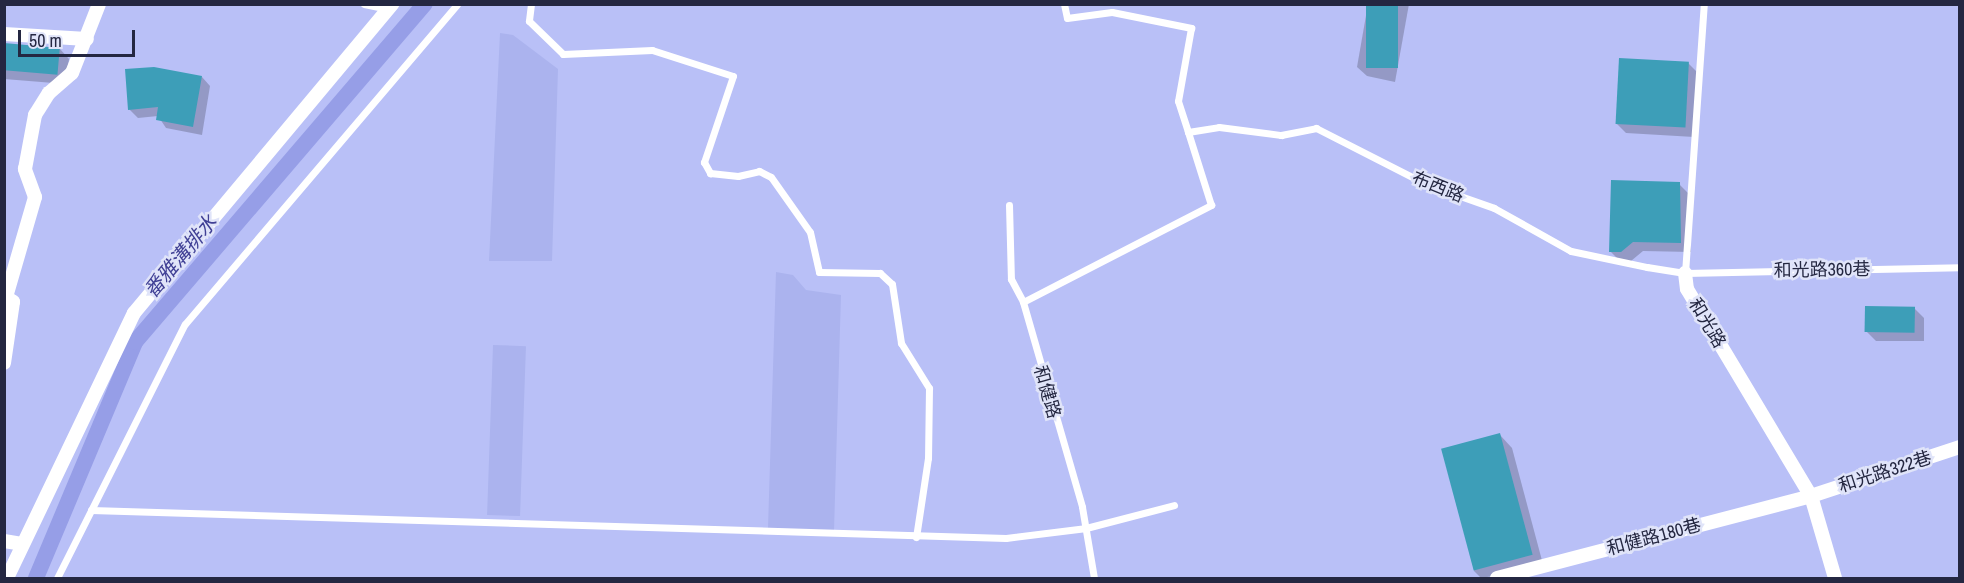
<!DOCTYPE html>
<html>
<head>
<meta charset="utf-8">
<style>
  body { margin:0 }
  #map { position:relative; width:1964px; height:583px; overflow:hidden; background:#b9c0f7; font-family:"Archivo Narrow","Noto Sans TC",sans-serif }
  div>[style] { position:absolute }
  .built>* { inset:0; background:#abb3ee; transform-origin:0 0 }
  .shadow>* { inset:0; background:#0003 }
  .canal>* { height:16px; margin:-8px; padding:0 8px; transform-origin:8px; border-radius:8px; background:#969ee7 }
  .building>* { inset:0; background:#3d9eb8; transform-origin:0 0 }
  .service>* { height:7px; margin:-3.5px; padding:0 3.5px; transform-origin:3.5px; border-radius:3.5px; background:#fff }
  .minor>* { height:14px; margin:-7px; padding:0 7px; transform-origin:7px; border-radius:7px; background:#fff }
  span { translate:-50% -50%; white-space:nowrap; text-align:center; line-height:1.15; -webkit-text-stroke:5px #e0e4f9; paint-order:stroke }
  .street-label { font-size:18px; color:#242741 }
  .water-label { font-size:20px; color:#404095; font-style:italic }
  .frame { position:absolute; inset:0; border:6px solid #242741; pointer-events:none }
  .scale { position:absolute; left:18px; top:30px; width:117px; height:27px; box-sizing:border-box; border:3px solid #242741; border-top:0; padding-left:8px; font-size:18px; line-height:21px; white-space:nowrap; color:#242741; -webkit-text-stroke:4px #e0e4f9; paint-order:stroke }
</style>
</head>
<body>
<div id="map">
  <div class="built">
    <i style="clip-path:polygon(500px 33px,513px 35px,558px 69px,552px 261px,489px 261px)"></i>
    <i style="clip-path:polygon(776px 272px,793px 275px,806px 290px,841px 295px,834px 531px,768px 528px)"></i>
    <i style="left:493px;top:345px;width:33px;height:170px;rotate:2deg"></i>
  </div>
  <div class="shadow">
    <i style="clip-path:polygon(1368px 4px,1409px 4px,1395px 82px,1367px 76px,1357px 67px)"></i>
    <i style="clip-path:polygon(4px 44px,60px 49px,69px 59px,66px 84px,4px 79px)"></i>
    <i style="clip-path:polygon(1688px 63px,1698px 73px,1694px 137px,1626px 133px,1616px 123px)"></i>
    <i style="clip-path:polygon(202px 77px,210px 86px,202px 135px,166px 128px,158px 116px,138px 118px,129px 109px)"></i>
    <i style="clip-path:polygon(1679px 184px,1689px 194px,1691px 252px,1643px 251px,1631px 261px,1620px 261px,1610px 251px)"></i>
    <i style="clip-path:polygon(1914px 308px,1924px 318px,1924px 341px,1876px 341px,1866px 331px)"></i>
    <i style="clip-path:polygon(1500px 435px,1512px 448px,1544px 568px,1481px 578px,1474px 571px)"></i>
  </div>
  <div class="canal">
    <i style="left:36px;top:578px;width:256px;rotate:-67.2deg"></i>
    <i style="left:135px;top:342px;width:445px;rotate:-49.4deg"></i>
  </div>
  <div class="building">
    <i style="left:1366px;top:4px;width:32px;height:64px"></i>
    <i style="left:4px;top:43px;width:56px;height:27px;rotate:5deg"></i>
    <i style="left:1619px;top:58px;width:70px;height:66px;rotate:3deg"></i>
    <i style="clip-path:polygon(154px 67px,202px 76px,193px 127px,156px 120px,158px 107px,128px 110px,125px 69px)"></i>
    <i style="clip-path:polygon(1611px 180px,1680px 182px,1681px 243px,1633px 242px,1621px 252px,1609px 252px)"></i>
    <i style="left:1865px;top:306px;width:50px;height:26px;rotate:1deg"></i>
    <i style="left:1500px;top:433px;width:126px;height:61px;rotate:75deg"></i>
  </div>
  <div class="service">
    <i style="left:364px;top:4px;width:25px;rotate:12deg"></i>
    <i style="left:531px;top:4px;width:17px;rotate:97deg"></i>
    <i style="left:529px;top:21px;width:47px;rotate:44.1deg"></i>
    <i style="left:563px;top:54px;width:89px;rotate:-2.6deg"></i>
    <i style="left:652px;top:50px;width:85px;rotate:17.8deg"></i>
    <i style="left:733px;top:76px;width:91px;rotate:108.6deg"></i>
    <i style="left:704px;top:162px;width:13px;rotate:61deg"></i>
    <i style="left:710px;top:173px;width:28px;rotate:6deg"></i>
    <i style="left:738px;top:176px;width:22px;rotate:-13deg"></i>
    <i style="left:759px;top:171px;width:13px;rotate:27deg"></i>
    <i style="left:771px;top:177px;width:67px;rotate:54.7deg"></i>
    <i style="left:810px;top:232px;width:41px;rotate:77.3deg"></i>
    <i style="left:819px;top:272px;width:61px;rotate:0.9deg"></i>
    <i style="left:880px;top:273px;width:16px;rotate:43deg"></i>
    <i style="left:892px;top:284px;width:60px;rotate:81.3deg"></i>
    <i style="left:901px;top:343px;width:53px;rotate:58.1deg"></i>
    <i style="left:929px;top:388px;width:70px;rotate:90.8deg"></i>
    <i style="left:928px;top:458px;width:80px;rotate:98.6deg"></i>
    <i style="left:1064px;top:4px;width:14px;rotate:78deg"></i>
    <i style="left:1067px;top:18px;width:45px;rotate:-7.6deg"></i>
    <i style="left:1112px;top:12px;width:81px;rotate:11.4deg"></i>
    <i style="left:1191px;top:28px;width:74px;rotate:100.1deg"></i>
    <i style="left:1178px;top:101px;width:33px;rotate:72deg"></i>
    <i style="left:1009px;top:205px;width:74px;rotate:88.5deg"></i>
    <i style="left:1011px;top:279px;width:26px;rotate:62deg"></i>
    <i style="left:1023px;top:302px;width:213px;rotate:73.9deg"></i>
    <i style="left:1082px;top:507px;width:72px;rotate:80.4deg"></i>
    <i style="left:1685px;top:273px;width:270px;rotate:-86deg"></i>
    <i style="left:1023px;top:302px;width:212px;rotate:-27.3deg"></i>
    <i style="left:1211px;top:205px;width:77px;rotate:-107.5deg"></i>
    <i style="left:1188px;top:132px;width:31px;rotate:-9deg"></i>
    <i style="left:1219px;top:127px;width:63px;rotate:7.4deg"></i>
    <i style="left:1281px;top:135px;width:36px;rotate:-11deg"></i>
    <i style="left:1316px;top:128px;width:123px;rotate:27deg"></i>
    <i style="left:1426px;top:184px;width:72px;rotate:19.4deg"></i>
    <i style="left:1494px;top:208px;width:88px;rotate:29.2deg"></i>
    <i style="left:1571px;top:251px;width:78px;rotate:11.9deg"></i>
    <i style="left:1647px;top:267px;width:38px;rotate:9deg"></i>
    <i style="left:1685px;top:273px;width:275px;rotate:-1.2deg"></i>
    <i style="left:91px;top:510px;width:915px;rotate:1.75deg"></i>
    <i style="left:1006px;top:538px;width:81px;rotate:-7.1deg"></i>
    <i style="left:1086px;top:528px;width:91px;rotate:-14.6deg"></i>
    <i style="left:57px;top:578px;width:284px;rotate:-63.3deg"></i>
    <i style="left:185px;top:324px;width:420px;rotate:-49.6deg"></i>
  </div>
  <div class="minor">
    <i style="left:4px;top:34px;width:83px;rotate:3.4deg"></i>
    <i style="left:1685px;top:273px;width:16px;rotate:83deg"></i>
    <i style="left:1687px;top:289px;width:241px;rotate:59.1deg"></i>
    <i style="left:1811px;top:496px;width:85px;rotate:73.7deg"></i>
    <i style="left:4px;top:363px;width:62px;rotate:-81.6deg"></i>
    <i style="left:13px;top:302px;width:9px;rotate:-144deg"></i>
    <i style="left:6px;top:297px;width:104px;rotate:-73.8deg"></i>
    <i style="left:35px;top:197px;width:30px;rotate:-110deg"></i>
    <i style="left:25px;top:169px;width:55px;rotate:-79.5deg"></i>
    <i style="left:35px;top:115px;width:26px;rotate:-58deg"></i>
    <i style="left:49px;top:93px;width:30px;rotate:-41deg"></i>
    <i style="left:72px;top:73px;width:74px;rotate:-68.6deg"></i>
    <i style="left:4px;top:541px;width:18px;rotate:9deg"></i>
    <i style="left:7px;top:578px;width:294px;rotate:-64.4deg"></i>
    <i style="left:134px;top:313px;width:403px;rotate:-50.1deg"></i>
    <i style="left:1497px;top:578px;width:325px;rotate:-14.6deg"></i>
    <i style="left:1811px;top:496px;width:157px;rotate:-18.2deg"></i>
  </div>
  <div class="street-label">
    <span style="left:1438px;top:187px;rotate:22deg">布西路</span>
    <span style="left:1822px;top:270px;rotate:-1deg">和光路360巷</span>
    <span style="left:1707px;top:323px;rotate:59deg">和光路</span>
    <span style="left:1047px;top:392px;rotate:74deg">和健路</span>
    <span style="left:1885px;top:472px;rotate:-18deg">和光路322巷</span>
    <span style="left:1654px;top:537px;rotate:-15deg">和健路180巷</span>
  </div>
  <div class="water-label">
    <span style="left:180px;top:256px;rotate:-50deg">番雅溝排水</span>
  </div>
  <div class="frame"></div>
  <div class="scale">50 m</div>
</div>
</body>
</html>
